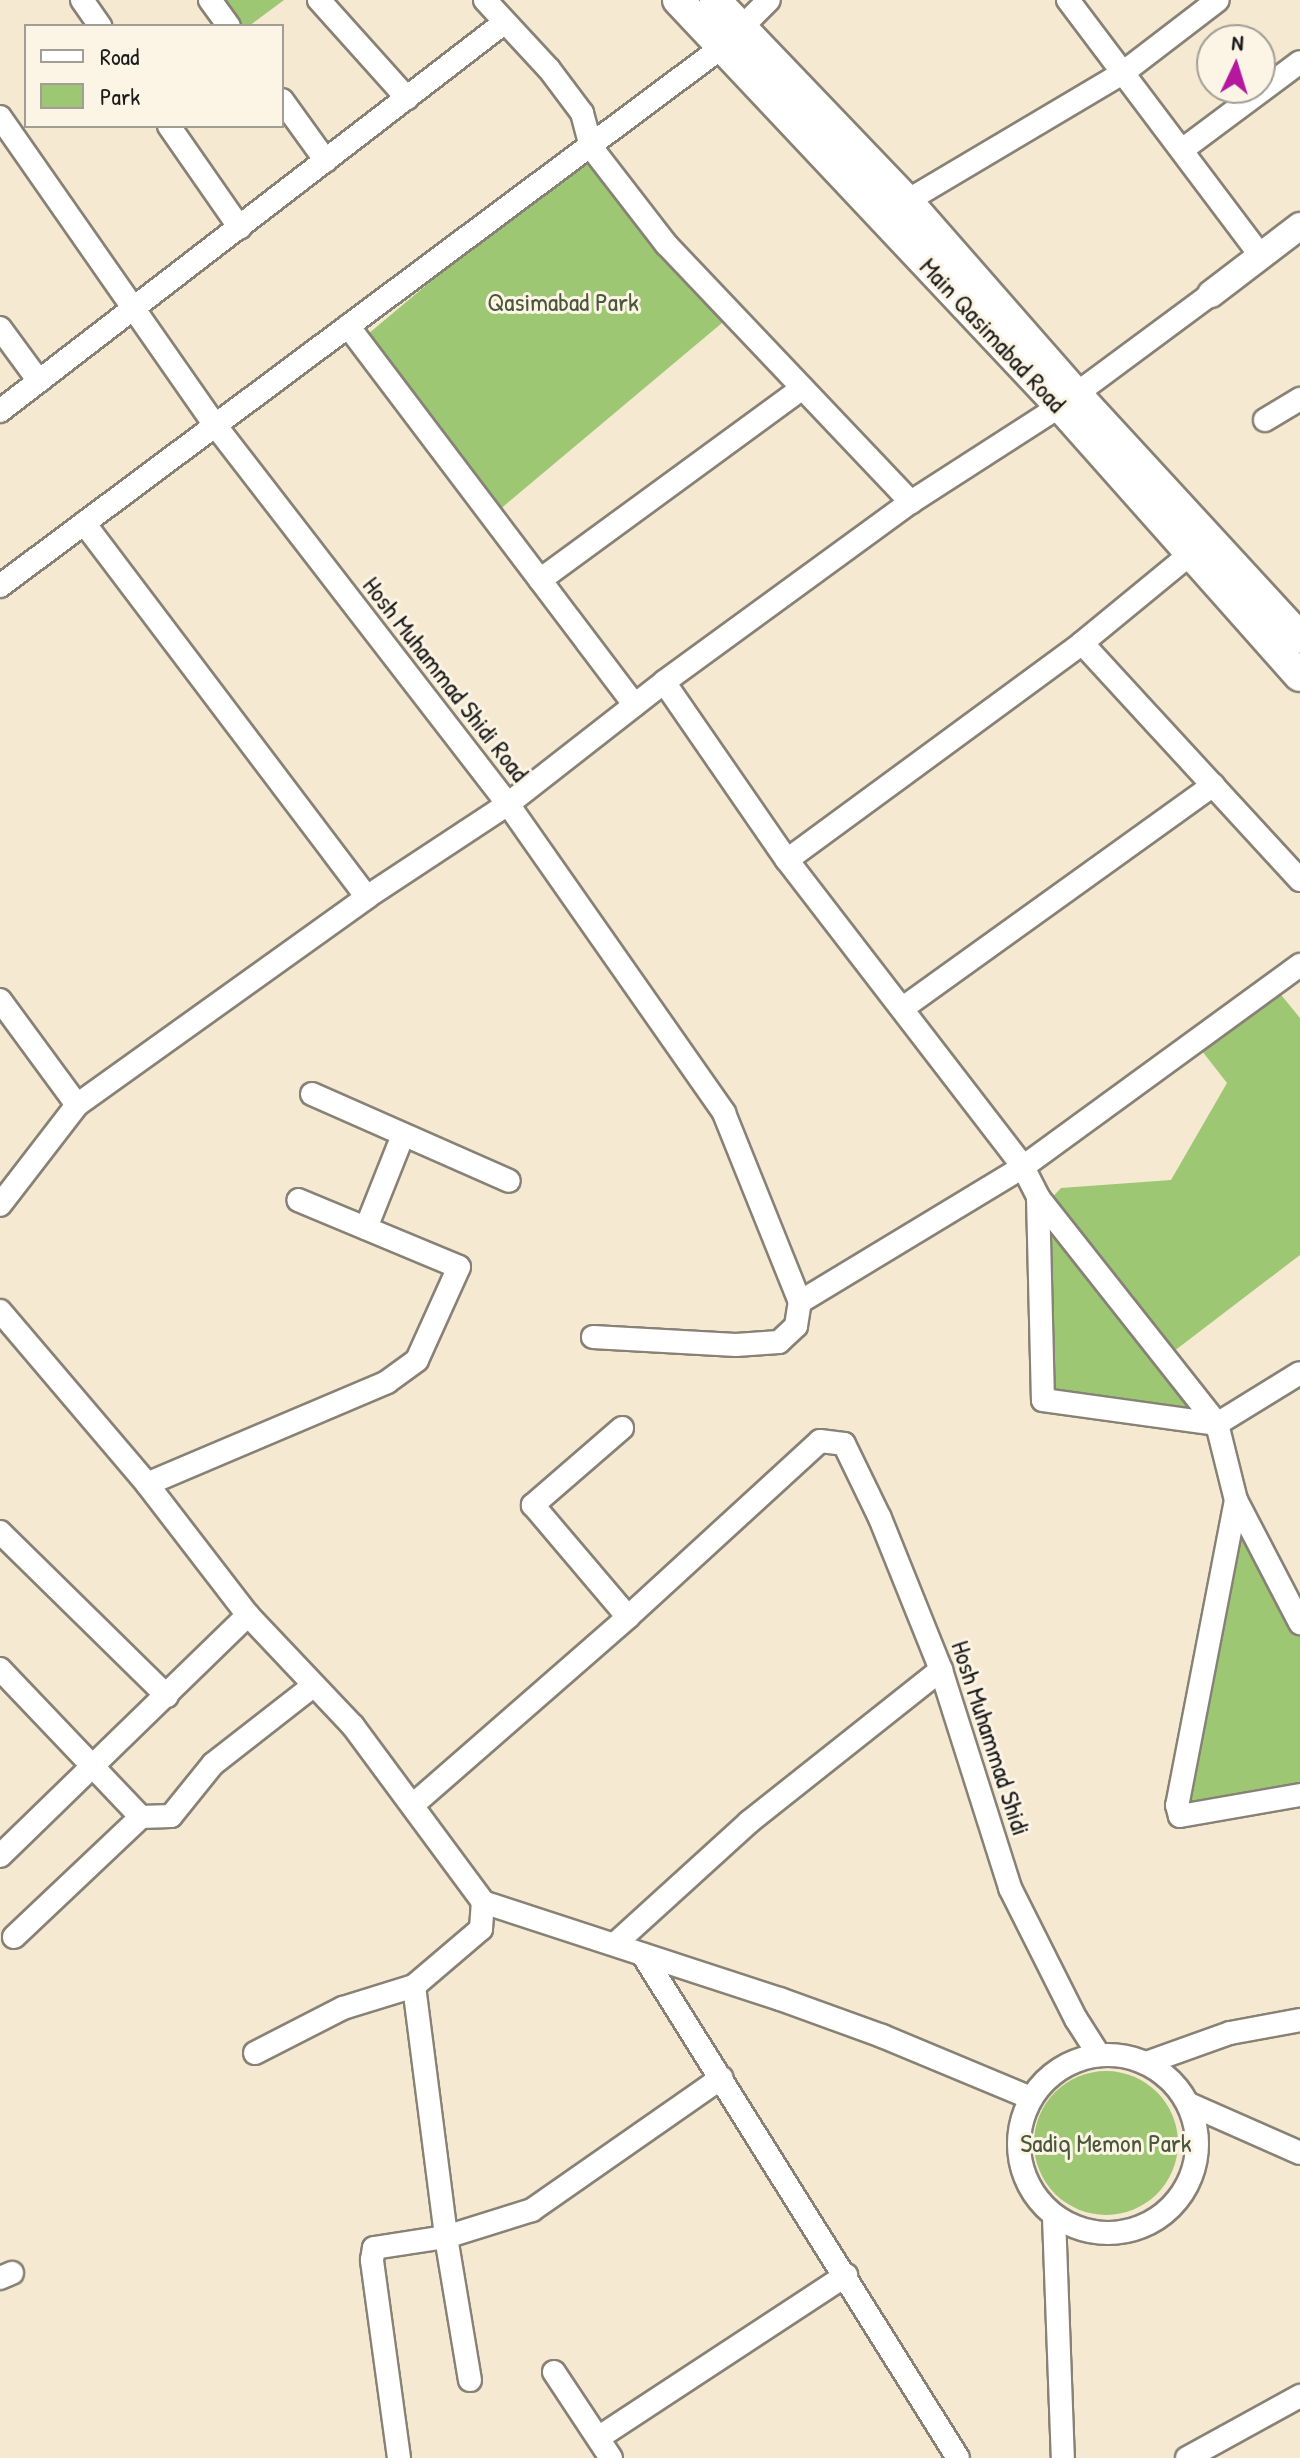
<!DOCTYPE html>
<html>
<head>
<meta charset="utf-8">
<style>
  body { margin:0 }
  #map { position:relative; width:1300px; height:2458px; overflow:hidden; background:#f5e9d1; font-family:"Patrick Hand",sans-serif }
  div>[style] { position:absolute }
  .green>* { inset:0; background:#9dc773; transform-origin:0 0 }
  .round { border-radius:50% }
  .roads { filter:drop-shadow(2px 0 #888276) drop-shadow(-2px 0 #888276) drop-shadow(0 2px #888276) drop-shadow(0 -2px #888276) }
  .minor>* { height:22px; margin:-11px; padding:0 11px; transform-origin:11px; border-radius:11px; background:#fff }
  .minor>.ring { margin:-11px; padding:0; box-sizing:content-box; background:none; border:22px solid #fff; border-radius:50% }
  .tertiary>* { height:26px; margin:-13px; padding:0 13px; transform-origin:13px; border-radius:13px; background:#fff }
  .secondary>* { height:30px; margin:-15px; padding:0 15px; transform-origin:15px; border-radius:15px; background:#fff }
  span { translate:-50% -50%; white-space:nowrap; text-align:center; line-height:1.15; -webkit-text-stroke:6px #fcf5e5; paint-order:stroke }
  .park-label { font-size:26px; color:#49583a }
  .street-label { font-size:26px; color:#1c1c1c }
  .legend { position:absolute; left:24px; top:24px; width:260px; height:104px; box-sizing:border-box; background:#fcf5e5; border:2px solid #a29e95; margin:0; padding:10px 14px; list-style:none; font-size:24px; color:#1c1c1c }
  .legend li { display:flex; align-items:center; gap:16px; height:40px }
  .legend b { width:40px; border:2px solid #a29e95 }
  .north { position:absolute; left:1196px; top:24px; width:80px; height:80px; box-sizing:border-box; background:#fcf5e5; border:2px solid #a29e95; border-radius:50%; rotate:4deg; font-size:22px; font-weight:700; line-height:32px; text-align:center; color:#1c1c1c }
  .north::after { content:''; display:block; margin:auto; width:28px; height:36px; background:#b5179e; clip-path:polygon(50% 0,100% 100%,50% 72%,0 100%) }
</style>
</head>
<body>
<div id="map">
  <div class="green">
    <i style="clip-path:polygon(210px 0,284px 0,249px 26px,229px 26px)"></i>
    <i style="left:591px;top:147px;width:219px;height:302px;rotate:50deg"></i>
    <i style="clip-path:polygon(1273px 985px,1300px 1018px,1300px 1255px,1165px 1358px,1217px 1424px,1048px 1403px,1045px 1205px,1061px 1188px,1171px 1180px,1227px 1083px,1195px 1042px)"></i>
    <i style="clip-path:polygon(1236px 1500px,1300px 1623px,1300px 1795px,1180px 1816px)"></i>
    <i class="round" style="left:1034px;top:2071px;width:144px;height:144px"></i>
  </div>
  <div class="roads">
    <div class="minor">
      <i style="left:82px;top:0;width:32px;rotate:55deg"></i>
      <i style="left:210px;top:0;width:32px;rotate:54deg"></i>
      <i style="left:319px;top:0;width:132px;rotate:48.1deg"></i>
      <i style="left:485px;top:0;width:94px;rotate:47.2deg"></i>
      <i style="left:549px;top:69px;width:55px;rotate:53.1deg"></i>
      <i style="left:582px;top:113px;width:35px;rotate:75deg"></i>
      <i style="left:591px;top:147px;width:123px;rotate:52.3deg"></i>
      <i style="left:666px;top:244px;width:356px;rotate:46.5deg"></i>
      <i style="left:911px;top:502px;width:177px;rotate:-32.8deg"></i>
      <i style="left:1068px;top:0;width:321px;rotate:53deg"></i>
      <i style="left:282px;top:100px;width:75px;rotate:54.2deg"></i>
      <i style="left:0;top:117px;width:376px;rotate:55.1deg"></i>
      <i style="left:215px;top:425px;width:479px;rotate:52.3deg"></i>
      <i style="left:508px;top:804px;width:377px;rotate:55deg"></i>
      <i style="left:724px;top:1113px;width:204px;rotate:68.1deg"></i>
      <i style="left:169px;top:126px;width:124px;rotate:55.2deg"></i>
      <i style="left:1182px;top:150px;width:147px;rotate:-36.7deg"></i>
      <i style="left:907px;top:201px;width:252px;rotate:-30.7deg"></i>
      <i style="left:1124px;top:72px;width:118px;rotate:-37.5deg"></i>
      <i style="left:348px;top:326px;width:475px;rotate:52.9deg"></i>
      <i style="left:0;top:328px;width:66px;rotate:53.7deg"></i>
      <i style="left:1076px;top:394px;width:168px;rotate:-36.5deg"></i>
      <i style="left:0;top:411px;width:637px;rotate:-37.61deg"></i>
      <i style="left:1265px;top:420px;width:41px;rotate:-31deg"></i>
      <i style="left:84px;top:523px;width:469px;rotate:52.9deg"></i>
      <i style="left:367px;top:897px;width:169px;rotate:-33.4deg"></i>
      <i style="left:508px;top:804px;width:198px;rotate:-38deg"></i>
      <i style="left:664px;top:682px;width:306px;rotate:-36.1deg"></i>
      <i style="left:540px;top:580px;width:325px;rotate:-36.2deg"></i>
      <i style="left:0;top:586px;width:901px;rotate:-36.74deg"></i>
      <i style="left:722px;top:47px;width:66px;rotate:-45deg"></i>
      <i style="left:1082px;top:643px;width:139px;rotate:-39.4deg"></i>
      <i style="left:664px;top:682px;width:216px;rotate:55.4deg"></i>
      <i style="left:787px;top:860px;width:366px;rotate:-36.3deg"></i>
      <i style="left:1082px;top:643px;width:322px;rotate:47.4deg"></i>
      <i style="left:787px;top:860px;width:387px;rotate:52.4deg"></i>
      <i style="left:1023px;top:1167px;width:34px;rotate:63deg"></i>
      <i style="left:1038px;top:1197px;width:289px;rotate:51.7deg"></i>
      <i style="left:1217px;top:1424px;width:78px;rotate:76deg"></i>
      <i style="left:1236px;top:1500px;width:139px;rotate:62.5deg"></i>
      <i style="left:0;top:1000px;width:130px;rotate:53.7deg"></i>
      <i style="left:77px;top:1105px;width:126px;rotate:127.6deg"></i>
      <i style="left:903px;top:1008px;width:382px;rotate:-35.7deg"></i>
      <i style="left:312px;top:1094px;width:215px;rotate:23.8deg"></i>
      <i style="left:77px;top:1105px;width:357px;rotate:-35.6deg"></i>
      <i style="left:1038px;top:1197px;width:203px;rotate:88.6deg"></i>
      <i style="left:1043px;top:1400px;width:176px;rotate:7.9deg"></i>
      <i style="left:1217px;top:1424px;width:97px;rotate:-31.6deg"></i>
      <i style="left:366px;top:1228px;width:100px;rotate:-68.3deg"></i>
      <i style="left:0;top:1311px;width:227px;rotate:49.6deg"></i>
      <i style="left:147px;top:1484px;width:165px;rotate:52.4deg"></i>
      <i style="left:248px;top:1615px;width:153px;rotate:46.6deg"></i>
      <i style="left:353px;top:1726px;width:219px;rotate:53.5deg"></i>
      <i style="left:483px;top:1902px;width:312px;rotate:18.1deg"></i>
      <i style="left:780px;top:1999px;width:109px;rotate:19.9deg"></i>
      <i style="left:882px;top:2036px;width:161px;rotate:22.6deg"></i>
      <i style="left:593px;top:1337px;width:143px;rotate:3.2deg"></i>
      <i style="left:736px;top:1345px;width:43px;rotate:-4deg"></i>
      <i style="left:779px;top:1342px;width:23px;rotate:-43deg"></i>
      <i style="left:796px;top:1326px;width:24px;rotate:-81deg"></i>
      <i style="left:800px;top:1302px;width:261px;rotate:-31.2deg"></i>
      <i style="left:1023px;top:1167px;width:343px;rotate:-36.1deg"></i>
      <i style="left:622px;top:1428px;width:118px;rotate:139.1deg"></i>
      <i style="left:533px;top:1505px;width:147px;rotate:49.7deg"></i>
      <i style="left:147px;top:1484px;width:261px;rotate:-23deg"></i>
      <i style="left:387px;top:1382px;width:37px;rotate:-36deg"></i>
      <i style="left:417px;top:1360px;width:102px;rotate:-65.7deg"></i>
      <i style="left:459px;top:1267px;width:174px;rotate:-157.4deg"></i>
      <i style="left:1236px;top:1500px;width:311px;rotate:100.9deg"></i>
      <i style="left:1177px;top:1805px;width:11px;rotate:75deg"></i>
      <i style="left:1180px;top:1816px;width:122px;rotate:-9.9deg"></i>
      <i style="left:0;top:1532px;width:234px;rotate:44.5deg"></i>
      <i style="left:0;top:1669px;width:204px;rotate:46.4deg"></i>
      <i style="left:141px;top:1817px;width:30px;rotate:-2deg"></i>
      <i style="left:171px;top:1816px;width:67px;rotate:-51.1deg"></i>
      <i style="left:213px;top:1764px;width:127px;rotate:-38deg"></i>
      <i style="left:414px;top:1804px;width:284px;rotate:-41.1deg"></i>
      <i style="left:628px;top:1617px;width:260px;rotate:-42.5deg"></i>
      <i style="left:820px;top:1441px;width:24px;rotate:7deg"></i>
      <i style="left:844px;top:1444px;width:82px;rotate:64.1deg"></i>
      <i style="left:880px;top:1518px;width:164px;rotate:68.1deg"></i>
      <i style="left:941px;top:1670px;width:229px;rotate:72.4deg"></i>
      <i style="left:1010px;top:1888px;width:147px;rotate:63.3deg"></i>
      <i style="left:1076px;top:2019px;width:43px;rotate:57.4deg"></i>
      <i style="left:0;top:1856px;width:346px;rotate:-44.2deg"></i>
      <i style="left:14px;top:1937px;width:175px;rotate:-43.4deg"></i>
      <i style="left:615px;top:1944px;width:181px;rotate:-42.3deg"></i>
      <i style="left:749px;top:1822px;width:245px;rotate:-38.4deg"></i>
      <i style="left:643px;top:1955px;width:593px;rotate:57.94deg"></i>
      <i style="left:414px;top:1986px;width:253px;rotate:82.7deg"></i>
      <i style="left:446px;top:2237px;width:145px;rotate:80.5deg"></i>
      <i style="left:255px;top:2053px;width:99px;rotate:-27.1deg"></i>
      <i style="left:343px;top:2008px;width:74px;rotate:-17.2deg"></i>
      <i style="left:414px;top:1986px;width:88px;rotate:-40.4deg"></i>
      <i style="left:481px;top:1929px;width:27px;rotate:-86deg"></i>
      <i class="ring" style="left:1019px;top:2055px;width:156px;height:156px"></i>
      <i style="left:1146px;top:2063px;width:89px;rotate:-19.7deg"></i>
      <i style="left:1230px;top:2033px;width:71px;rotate:-10.5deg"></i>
      <i style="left:1189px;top:2104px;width:121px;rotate:23.8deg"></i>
      <i style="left:1054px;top:2217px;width:241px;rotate:87.9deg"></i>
      <i style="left:0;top:2278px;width:13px;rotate:-23deg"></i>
      <i style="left:554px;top:2372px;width:103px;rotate:56.5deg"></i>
      <i style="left:598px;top:2438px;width:297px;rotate:-33.3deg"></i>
      <i style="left:399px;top:2458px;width:200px;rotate:-97.8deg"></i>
      <i style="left:372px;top:2260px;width:12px;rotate:-81deg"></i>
      <i style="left:374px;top:2248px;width:73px;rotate:-8.7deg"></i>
      <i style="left:446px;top:2237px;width:90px;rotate:-17.4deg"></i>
      <i style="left:532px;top:2210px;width:231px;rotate:-34.9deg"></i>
      <i style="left:1187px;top:2458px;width:129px;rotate:-28.8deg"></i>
    </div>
    <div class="tertiary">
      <i style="left:1211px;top:294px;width:112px;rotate:-37.4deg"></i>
    </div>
    <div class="secondary">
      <i style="left:678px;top:0;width:557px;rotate:46.74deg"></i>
      <i style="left:1060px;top:406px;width:361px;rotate:48.4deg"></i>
      <i style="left:715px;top:0;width:278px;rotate:46.3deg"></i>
      <i style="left:907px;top:201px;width:257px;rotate:48.8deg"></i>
      <i style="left:1076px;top:394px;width:331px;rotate:47.4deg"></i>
    </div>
  </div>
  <div class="park-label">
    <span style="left:563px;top:302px">Qasimabad Park</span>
    <span style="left:1106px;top:2143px">Sadiq Memon Park</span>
  </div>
  <div class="street-label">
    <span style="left:993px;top:335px;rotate:47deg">Main Qasimabad Road</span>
    <span style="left:446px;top:679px;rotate:52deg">Hosh Muhammad Shidi Road</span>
    <span style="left:991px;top:1738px;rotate:72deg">Hosh Muhammad Shidi</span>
  </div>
  <ul class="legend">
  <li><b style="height:10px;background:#fff"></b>Road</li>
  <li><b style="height:22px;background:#9dc773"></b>Park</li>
  </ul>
  <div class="north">N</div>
</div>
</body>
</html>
